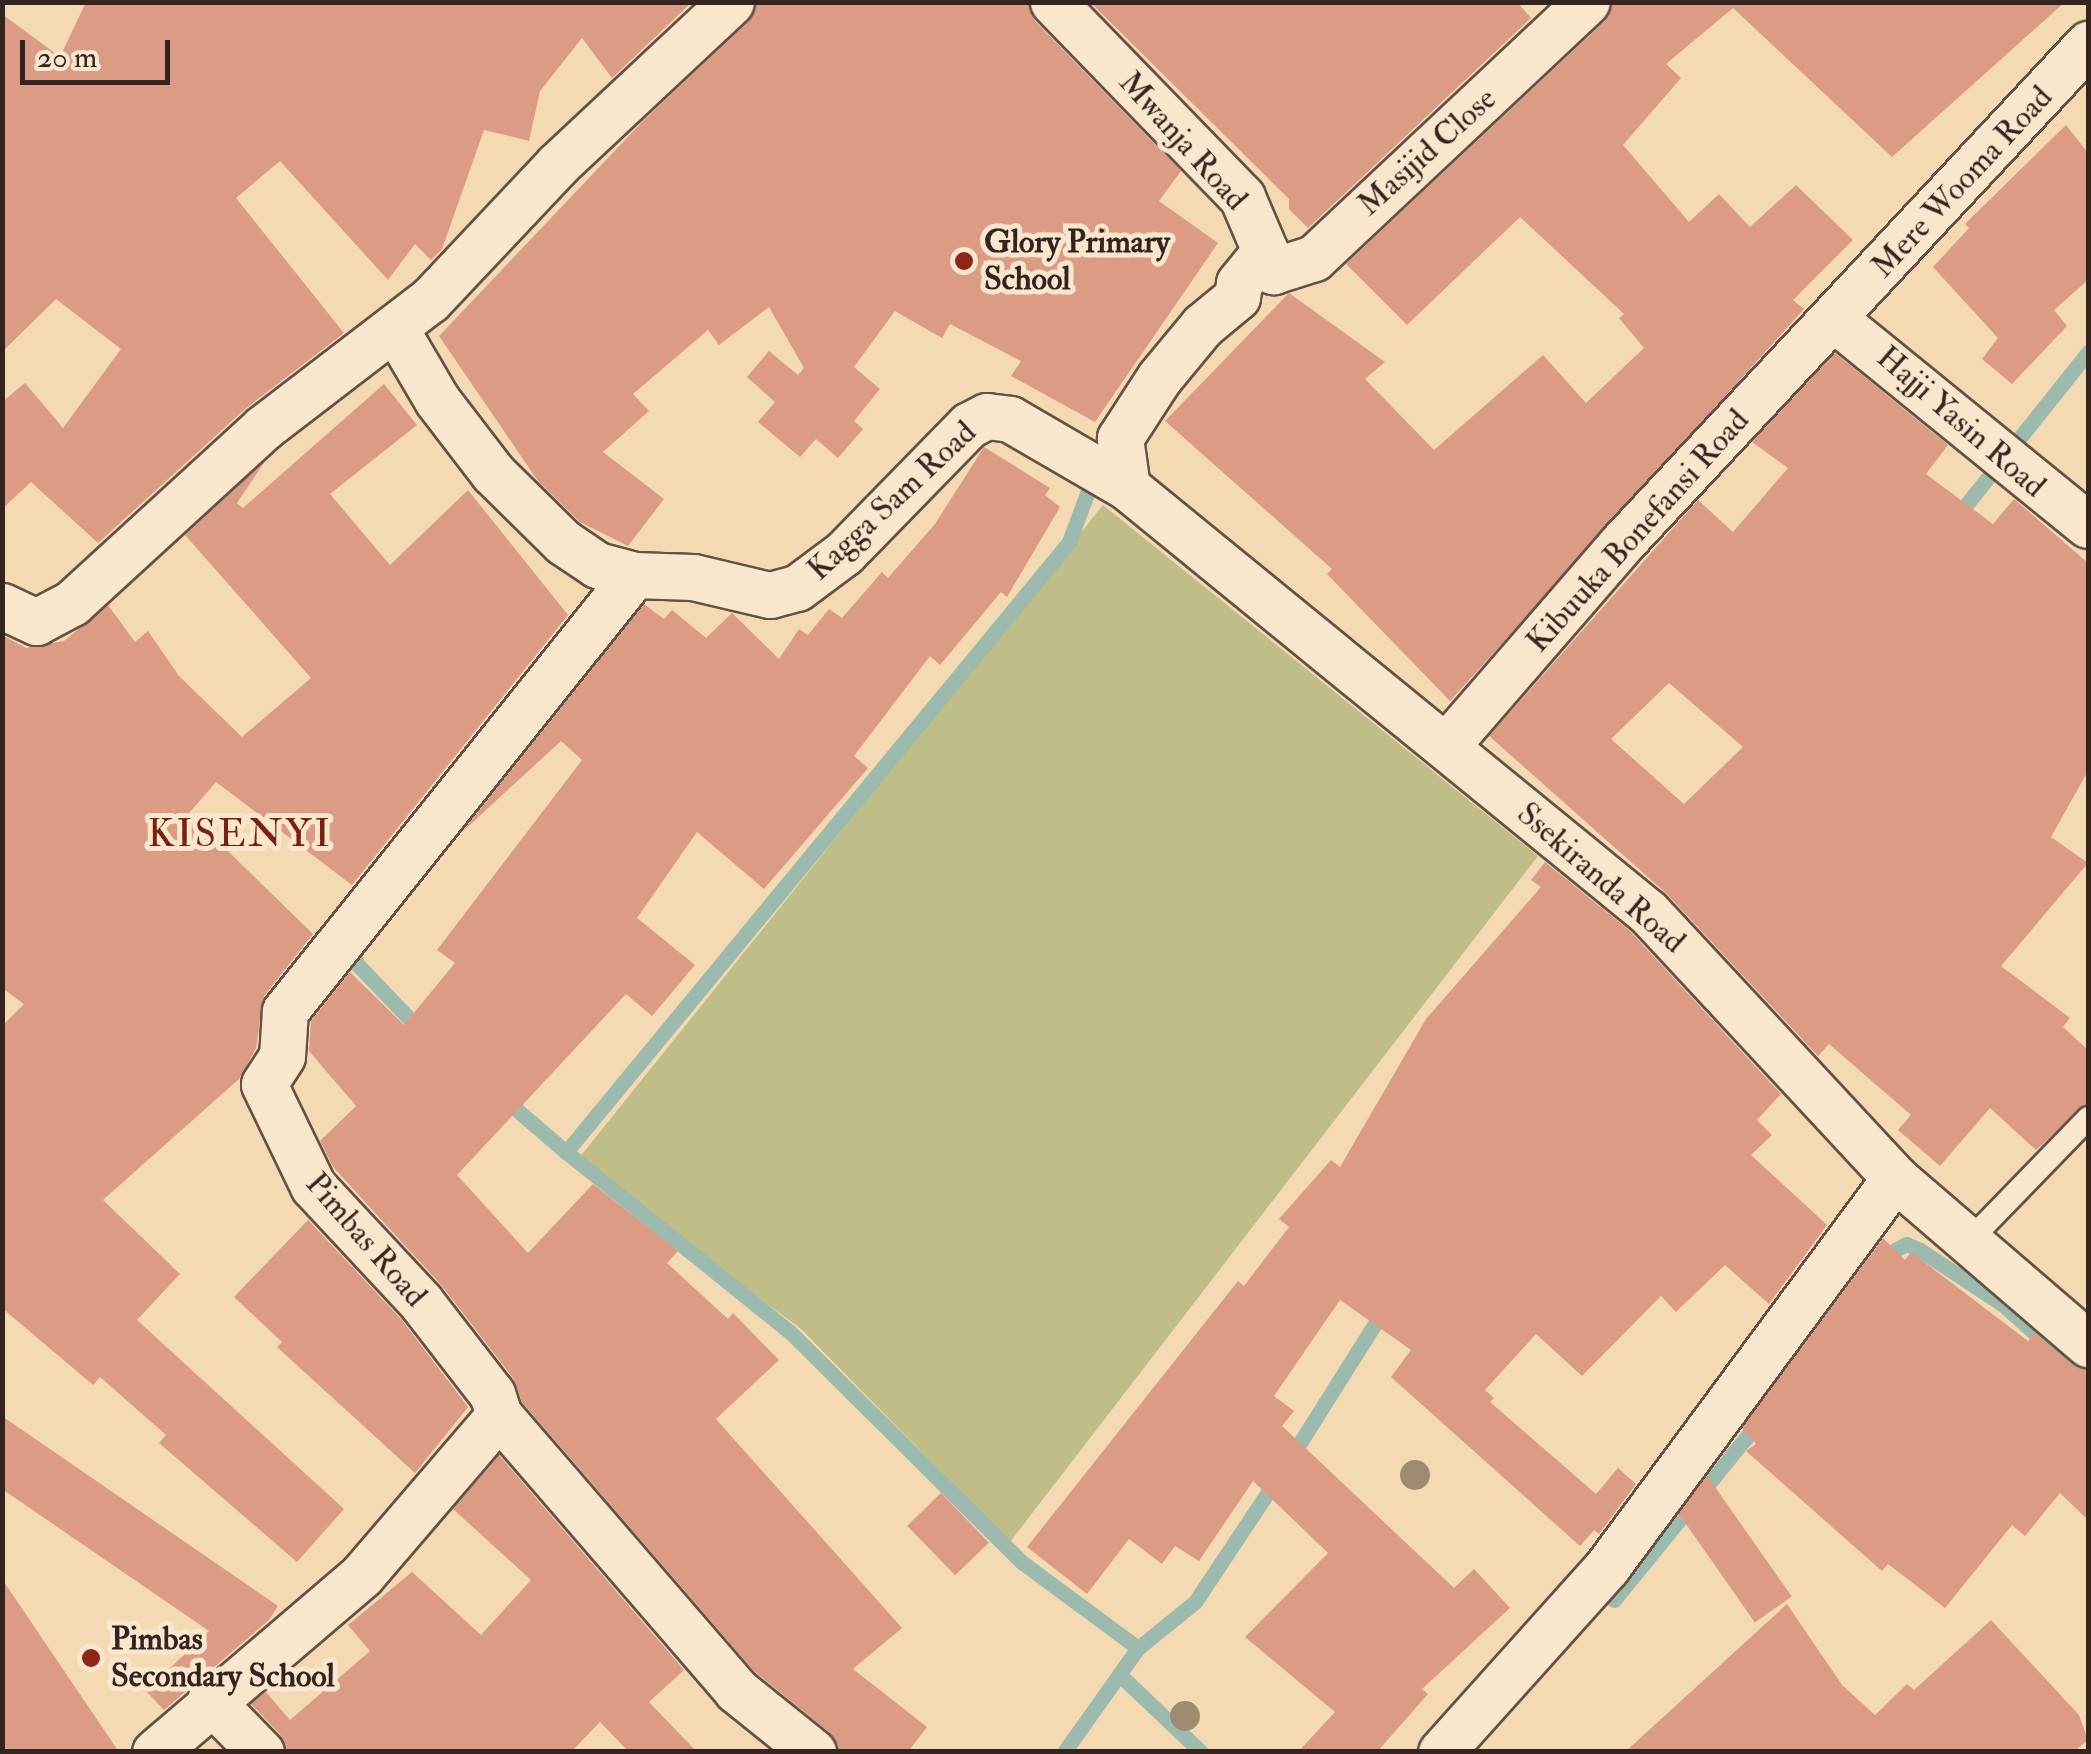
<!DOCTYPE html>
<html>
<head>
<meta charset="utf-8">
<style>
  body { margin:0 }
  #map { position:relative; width:2091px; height:1754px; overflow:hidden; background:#f4dab2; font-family:"IM FELL Double Pica",serif }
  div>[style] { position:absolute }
  .green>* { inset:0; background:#bfbe89 }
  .stream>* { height:15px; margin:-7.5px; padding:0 7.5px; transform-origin:7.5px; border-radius:7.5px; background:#9cbaae }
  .building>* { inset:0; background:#dc9b85; transform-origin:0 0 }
  .roads { filter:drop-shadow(2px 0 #645244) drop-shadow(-2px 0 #645244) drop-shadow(0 2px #645244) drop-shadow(0 -2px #645244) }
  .lane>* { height:22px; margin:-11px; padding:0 11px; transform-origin:11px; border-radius:11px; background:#f8e7cd }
  .street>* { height:45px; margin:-22.5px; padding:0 22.5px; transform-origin:22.5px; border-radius:22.5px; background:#f8e7cd }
  .trees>* { width:30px; height:30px; margin:-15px; border-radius:50%; background:#9e8b70 }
  .dots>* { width:28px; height:28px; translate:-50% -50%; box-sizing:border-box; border:5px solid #f8e7cd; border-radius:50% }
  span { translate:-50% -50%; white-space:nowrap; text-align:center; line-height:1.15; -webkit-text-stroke:10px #f8e7cd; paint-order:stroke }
  .street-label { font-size:32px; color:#34241f }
  .poi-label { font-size:32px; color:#34241f; font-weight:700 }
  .left { translate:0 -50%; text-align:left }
  .quarter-label { font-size:38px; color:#7a1f14; letter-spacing:2.5px }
  .frame { position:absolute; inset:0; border:5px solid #34241f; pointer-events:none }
  .scale { position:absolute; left:20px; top:40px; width:150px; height:45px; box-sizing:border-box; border:5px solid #34241f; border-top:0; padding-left:12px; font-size:30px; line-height:35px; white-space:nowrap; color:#34241f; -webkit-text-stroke:8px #f8e7cd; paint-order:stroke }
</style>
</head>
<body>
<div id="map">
  <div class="green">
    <i style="clip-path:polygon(1103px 505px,1538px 856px,1010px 1542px,800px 1328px,575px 1163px)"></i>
  </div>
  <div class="stream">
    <i style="left:1094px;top:475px;width:72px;rotate:110.5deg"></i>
    <i style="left:1069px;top:542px;width:791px;rotate:129.51deg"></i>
    <i style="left:566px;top:1152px;width:287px;rotate:38.8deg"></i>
    <i style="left:790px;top:1332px;width:328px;rotate:44.8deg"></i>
    <i style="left:1023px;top:1563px;width:143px;rotate:36.5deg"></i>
    <i style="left:1954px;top:520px;width:215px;rotate:-51.4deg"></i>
    <i style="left:348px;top:940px;width:26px;rotate:69deg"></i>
    <i style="left:357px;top:964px;width:91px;rotate:46.3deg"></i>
    <i style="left:503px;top:1098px;width:83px;rotate:40.6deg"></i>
    <i style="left:1880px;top:1258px;width:30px;rotate:-28deg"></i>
    <i style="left:1906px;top:1244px;width:15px;rotate:23deg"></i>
    <i style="left:1920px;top:1250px;width:98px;rotate:33.4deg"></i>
    <i style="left:2002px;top:1304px;width:115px;rotate:41.5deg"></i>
    <i style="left:1291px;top:1457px;width:176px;rotate:-57.8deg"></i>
    <i style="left:1614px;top:1600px;width:214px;rotate:-50.9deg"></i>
    <i style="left:1749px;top:1434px;width:18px;rotate:-74deg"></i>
    <i style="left:1122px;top:1677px;width:109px;rotate:43.5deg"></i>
    <i style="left:1064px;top:1752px;width:128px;rotate:-54.6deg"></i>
    <i style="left:1138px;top:1648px;width:73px;rotate:-38.9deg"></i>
    <i style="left:1195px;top:1602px;width:150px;rotate:-56.4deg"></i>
  </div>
  <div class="building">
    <i style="clip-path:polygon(86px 2px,692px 2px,612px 78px,582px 38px,540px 91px,529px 141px,484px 130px,442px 249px,431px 260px,415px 244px,388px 280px,280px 161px,236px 198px,344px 333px,245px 409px,98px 543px,31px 482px,2px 509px,2px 402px,25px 383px,63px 428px,121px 349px,56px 299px,2px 352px,2px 14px,60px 57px)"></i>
    <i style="clip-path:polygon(756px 2px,1028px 2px,1034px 20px,1181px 171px,1159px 201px,1218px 243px,1095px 422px,1011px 376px,1021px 361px,950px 324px,942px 338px,895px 311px,854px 367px,880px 389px,854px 421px,863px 429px,838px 458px,816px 439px,800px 457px,758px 422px,775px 402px,747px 377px,769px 351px,798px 375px,804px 368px,769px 307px,719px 345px,708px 330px,633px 394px,649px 411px,603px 452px,664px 499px,628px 546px,580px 522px,538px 481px,439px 336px,644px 120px,749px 21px)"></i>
    <i style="clip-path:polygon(1090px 2px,1517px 2px,1531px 18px,1308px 228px,1289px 209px,1289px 199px)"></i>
    <i style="clip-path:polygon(1612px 2px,2065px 2px,1892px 157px,1733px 8px,1666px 64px,1681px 78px,1623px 145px,1689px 222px,1719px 194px,1750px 227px,1796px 185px,1853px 240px,1793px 300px,1804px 309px,1450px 701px,1327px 574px,1332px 569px,1165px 421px,1289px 293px,1385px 362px,1365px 379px,1434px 450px,1543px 355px,1586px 403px,1644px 348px,1619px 318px,1624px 314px,1520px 217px,1407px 325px,1346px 264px,1605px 21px)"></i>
    <i style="clip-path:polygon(2066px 125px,2088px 153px,2088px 280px,2054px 310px,2067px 326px,2012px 384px,1982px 359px,1998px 338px,1933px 267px,1969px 228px,1965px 224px)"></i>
    <i style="clip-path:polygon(evenodd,1835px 353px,1948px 445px,1926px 474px,1993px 524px,2014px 499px,2088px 563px,2088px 771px,2051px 837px,2088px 863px,2001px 966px,2070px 1018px,2063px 1027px,2088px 1050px,2088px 1103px,2036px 1150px,1990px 1108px,1940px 1166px,1898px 1130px,1911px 1115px,1829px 1044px,1818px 1056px,1667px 894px,1489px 736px,1698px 500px,1733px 532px,1788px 468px,1752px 442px,1835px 353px,1669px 683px,1743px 747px,1684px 804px,1611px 739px,1669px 683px)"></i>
    <i style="clip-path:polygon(384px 384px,417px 425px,330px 494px,390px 565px,468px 490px,568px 615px,352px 885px,216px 782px,189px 813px,313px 934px,264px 996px,256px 1048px,239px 1079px,103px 1200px,180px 1274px,137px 1320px,344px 1509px,297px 1562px,159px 1443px,166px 1435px,100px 1377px,93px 1385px,2px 1308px,2px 1026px,24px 1004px,2px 988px,2px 635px,26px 648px,64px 641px,108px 605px,135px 642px,148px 631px,179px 676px,242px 737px,311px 678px,185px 535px,265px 461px,237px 503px,243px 508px)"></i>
    <i style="clip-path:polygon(984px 447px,1050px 488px,1045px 495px,1060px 507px,1007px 597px,1001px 592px,940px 665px,930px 656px,854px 756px,868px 768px,764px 889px,697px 832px,637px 918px,695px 965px,652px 1016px,626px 994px,457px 1175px,528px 1253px,593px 1184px,678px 1251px,667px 1263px,728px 1319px,733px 1313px,779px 1360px,716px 1419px,902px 1628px,853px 1669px,927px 1727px,908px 1752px,839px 1752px,829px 1732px,754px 1671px,522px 1402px,513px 1378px,442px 1286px,333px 1167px,320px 1141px,356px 1106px,309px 1051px,311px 1021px,350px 972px,404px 1025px,455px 963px,437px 950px,582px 760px,561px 741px,462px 832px,644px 604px,664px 619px,672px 610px,706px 638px,732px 613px,779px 659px,799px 629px,808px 635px,829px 609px,842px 618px,882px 572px,888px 578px,935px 524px)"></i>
    <i style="clip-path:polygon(1545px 862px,1630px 931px,1781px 1094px,1757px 1120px,1772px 1135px,1751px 1155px,1827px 1225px,1769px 1304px,1725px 1265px,1676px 1312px,1661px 1296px,1582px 1376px,1536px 1334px,1485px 1390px,1494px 1398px,1490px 1402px,1596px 1494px,1618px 1468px,1636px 1484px,1599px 1534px,1594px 1530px,1580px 1546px,1391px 1377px,1411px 1350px,1340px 1300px,1274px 1396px,1294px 1411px,1282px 1426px,1454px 1588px,1474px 1569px,1510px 1608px,1422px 1689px,1428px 1694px,1377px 1752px,1298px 1752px,1335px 1712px,1245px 1637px,1328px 1553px,1253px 1481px,1199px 1561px,1175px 1546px,1162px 1564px,1129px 1539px,1087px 1594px,1027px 1547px,1238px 1281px,1244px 1286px,1289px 1227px,1279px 1219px,1331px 1160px,1340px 1167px,1426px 1019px,1541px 887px,1531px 880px)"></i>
    <i style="clip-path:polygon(308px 1220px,401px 1319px,468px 1407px,415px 1473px,277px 1347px,282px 1342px,234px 1297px)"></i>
    <i style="clip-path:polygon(1883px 1238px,1905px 1260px,1911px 1252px,2028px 1341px,2035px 1333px,2071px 1364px,2088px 1370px,2088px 1520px,2060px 1493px,2025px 1536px,2012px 1525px,1945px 1608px,1888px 1564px,1882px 1571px,1746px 1451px,1756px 1444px,1742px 1428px)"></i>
    <i style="clip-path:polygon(2px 1416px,278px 1606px,269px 1620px,164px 1710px,146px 1691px,209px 1631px,2px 1489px)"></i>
    <i style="clip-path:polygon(499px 1455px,684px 1670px,649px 1702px,697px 1752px,629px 1752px,600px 1722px,571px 1752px,286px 1752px,280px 1734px,251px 1704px,266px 1692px,290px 1720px,370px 1651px,348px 1625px,412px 1572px,481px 1635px,531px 1580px,453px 1509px)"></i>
    <i style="left:1708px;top:1477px;width:146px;height:45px;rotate:55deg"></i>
    <i style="left:941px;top:1493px;width:69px;height:47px;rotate:46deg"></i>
    <i style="clip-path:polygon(2px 1579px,119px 1752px,2px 1752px)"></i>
    <i style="clip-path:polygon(1787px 1604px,1842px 1685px,1875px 1715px,1907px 1684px,1914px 1690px,1991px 1620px,2079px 1715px,2088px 1740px,2073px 1752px,1625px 1752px)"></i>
  </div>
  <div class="roads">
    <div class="lane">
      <i style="left:1969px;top:1241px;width:171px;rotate:-45.9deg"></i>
    </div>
    <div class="street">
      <i style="left:1053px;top:2px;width:272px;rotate:45.9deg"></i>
      <i style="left:1242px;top:197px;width:59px;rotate:66.9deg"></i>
      <i style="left:1265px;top:251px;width:41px;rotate:129.1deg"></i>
      <i style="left:1239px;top:283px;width:14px;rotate:98deg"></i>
      <i style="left:1237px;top:297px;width:45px;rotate:140.4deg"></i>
      <i style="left:1202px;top:326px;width:67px;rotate:129.6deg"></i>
      <i style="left:1159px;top:378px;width:72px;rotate:123deg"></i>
      <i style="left:1120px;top:438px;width:49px;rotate:81.9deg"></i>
      <i style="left:1265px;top:251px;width:22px;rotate:68deg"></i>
      <i style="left:1273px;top:271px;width:43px;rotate:-17.6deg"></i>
      <i style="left:1314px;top:258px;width:374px;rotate:-43.2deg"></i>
      <i style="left:1833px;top:318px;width:328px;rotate:39.1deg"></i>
      <i style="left:396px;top:330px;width:81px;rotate:59.6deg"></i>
      <i style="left:437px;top:400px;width:92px;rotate:52.5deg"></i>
      <i style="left:493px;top:473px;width:98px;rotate:44.6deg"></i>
      <i style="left:563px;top:542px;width:41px;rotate:34.1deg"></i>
      <i style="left:597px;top:565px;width:38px;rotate:15deg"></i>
      <i style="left:634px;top:575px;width:59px;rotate:1.9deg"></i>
      <i style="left:693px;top:577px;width:79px;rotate:13.2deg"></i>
      <i style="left:770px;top:595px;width:28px;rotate:-15deg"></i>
      <i style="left:797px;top:588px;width:59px;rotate:-36.7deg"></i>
      <i style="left:844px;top:553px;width:179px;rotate:-45.7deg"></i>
      <i style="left:969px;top:425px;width:20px;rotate:-27deg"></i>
      <i style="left:987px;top:416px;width:23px;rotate:7deg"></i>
      <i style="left:1010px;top:419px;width:135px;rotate:30.2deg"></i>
      <i style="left:1127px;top:487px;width:672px;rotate:39.21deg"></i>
      <i style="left:1648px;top:912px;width:363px;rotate:47.1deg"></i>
      <i style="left:1895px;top:1178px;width:255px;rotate:40.7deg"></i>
      <i style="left:2px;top:606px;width:38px;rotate:25deg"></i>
      <i style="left:36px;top:622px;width:41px;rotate:-27.8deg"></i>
      <i style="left:72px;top:603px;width:259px;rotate:-42.5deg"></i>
      <i style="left:263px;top:428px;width:210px;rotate:-37.5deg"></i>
      <i style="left:430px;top:300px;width:185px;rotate:-46.7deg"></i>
      <i style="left:557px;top:165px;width:238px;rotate:-43.1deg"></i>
      <i style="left:1446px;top:746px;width:266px;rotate:-49.1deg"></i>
      <i style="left:1620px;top:545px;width:686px;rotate:-46.95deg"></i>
      <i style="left:499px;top:1415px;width:363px;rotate:49.2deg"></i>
      <i style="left:736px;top:1690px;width:99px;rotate:38.8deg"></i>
      <i style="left:210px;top:1700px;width:73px;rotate:45.6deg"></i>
      <i style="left:155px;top:1752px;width:272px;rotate:-40.5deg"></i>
      <i style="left:362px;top:1575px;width:211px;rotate:-49.4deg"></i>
      <i style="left:499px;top:1415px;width:22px;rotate:-108deg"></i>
      <i style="left:492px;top:1394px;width:116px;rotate:-127.7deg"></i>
      <i style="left:421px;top:1302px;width:158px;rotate:-133deg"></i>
      <i style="left:313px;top:1186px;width:113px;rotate:-115.7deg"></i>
      <i style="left:264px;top:1084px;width:33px;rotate:-57deg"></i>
      <i style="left:282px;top:1056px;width:45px;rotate:-86.2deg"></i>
      <i style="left:285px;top:1011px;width:558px;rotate:-51.32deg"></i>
      <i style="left:1441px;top:1752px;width:249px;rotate:-48.1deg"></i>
      <i style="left:1607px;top:1567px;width:484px;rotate:-53.5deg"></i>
    </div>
  </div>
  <div class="trees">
    <i style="left:1415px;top:1475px"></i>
    <i style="left:1185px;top:1716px"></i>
  </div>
  <div class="dots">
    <i style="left:964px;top:261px;background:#8f2418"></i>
    <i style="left:91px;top:1658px;background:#8f2418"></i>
  </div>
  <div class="street-label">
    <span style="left:1183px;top:141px;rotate:48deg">Mwanja Road</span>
    <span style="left:1427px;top:152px;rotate:-42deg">Masijid Close</span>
    <span style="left:1962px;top:182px;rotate:-47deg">Mere Wooma Road</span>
    <span style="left:1961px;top:422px;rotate:41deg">Hajji Yasin Road</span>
    <span style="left:892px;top:501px;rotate:-43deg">Kagga Sam Road</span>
    <span style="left:1638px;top:531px;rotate:-48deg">Kibuuka Bonefansi Road</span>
    <span style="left:1601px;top:878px;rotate:41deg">Ssekiranda Road</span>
    <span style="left:366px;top:1240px;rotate:49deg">Pimbas Road</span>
  </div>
  <div class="poi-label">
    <span class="left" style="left:984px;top:261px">Glory Primary<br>School</span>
    <span class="left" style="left:111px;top:1658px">Pimbas<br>Secondary School</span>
  </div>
  <div class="quarter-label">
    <span style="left:240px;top:835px">KISENYI</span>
  </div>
  <div class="frame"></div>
  <div class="scale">20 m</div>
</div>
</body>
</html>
